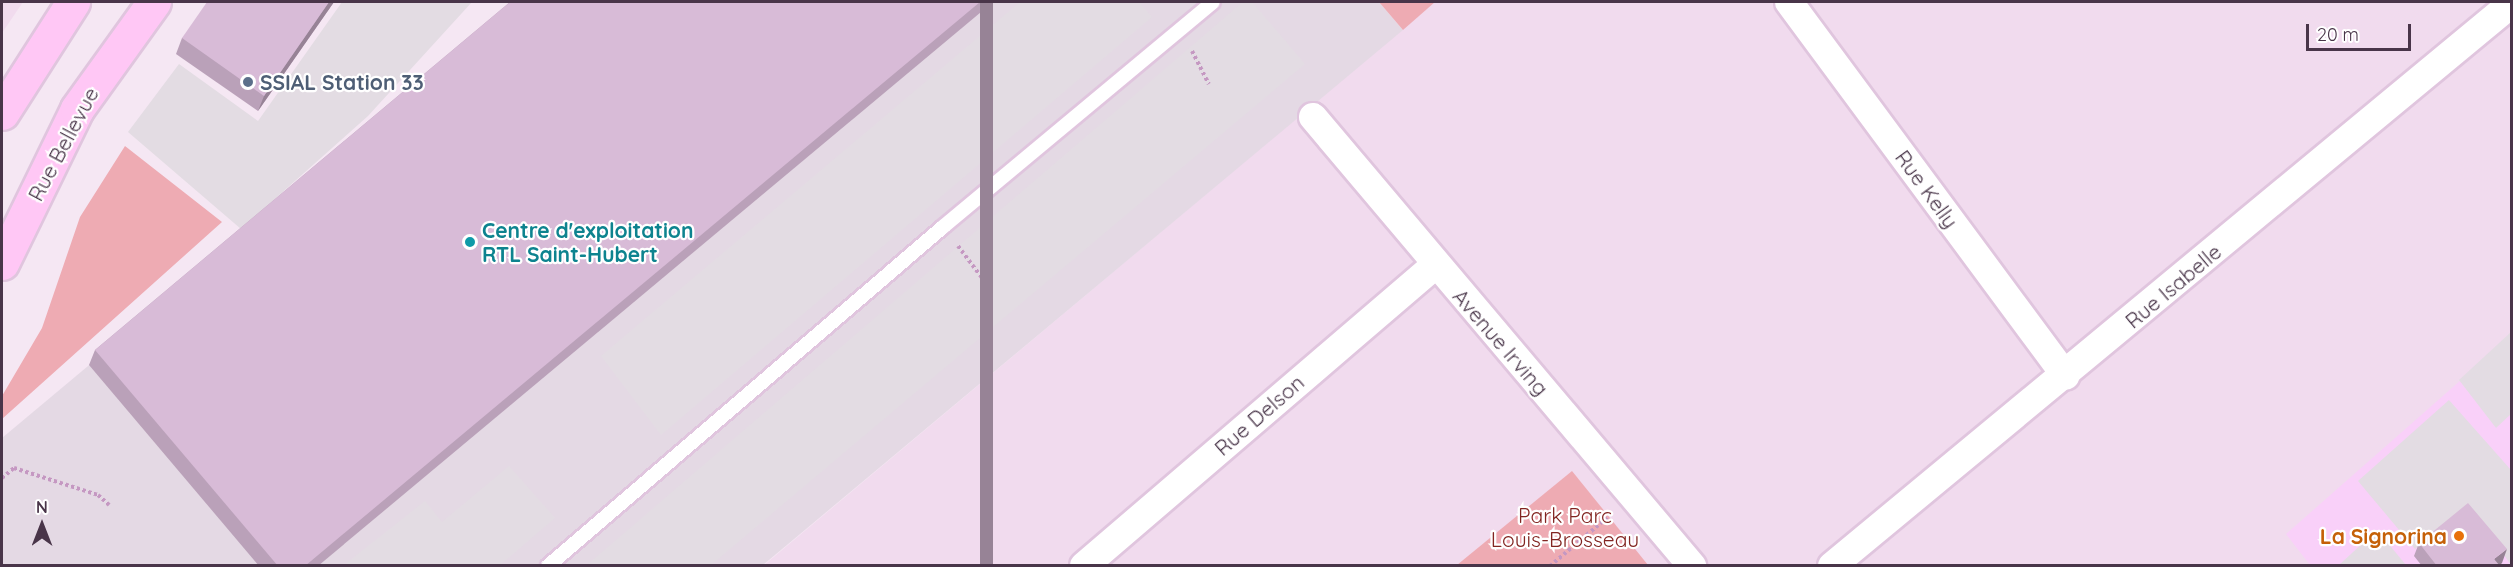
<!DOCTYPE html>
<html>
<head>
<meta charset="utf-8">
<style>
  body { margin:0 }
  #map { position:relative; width:2513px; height:567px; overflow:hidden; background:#f5e7f3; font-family:Quicksand,sans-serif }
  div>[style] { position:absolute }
  .residential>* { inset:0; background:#f1dbee }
  .commercial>* { inset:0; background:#f9d0f9 }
  .industrial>* { inset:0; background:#e4d9e4 }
  .green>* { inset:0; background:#eeabb3 }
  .parking>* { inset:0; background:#e3dce3 }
  .path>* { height:4px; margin-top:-2px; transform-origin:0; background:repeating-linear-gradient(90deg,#c598c2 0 3px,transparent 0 6px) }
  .roads { filter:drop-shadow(2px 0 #e0c5de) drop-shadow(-2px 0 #e0c5de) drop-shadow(0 2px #e0c5de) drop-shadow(0 -2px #e0c5de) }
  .lane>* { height:14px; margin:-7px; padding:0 7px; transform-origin:7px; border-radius:7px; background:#fff }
  .street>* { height:28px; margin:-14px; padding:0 14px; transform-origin:14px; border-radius:14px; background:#fff }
  .secondary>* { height:33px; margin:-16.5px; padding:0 16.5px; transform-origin:16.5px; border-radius:16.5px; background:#ffc7f5 }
  .wall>* { inset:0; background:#baa1b9 }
  .shaded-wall>* { inset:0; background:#978396; transform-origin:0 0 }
  .building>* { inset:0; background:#d8bbd7 }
  .dots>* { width:16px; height:16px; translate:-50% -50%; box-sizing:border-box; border:3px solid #fff; border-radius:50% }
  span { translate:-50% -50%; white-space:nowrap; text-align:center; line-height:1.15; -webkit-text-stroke:4.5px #fff; paint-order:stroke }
  .service-label { font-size:21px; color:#4e5e75; font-weight:700 }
  .left { translate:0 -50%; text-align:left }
  .street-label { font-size:21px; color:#493549 }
  .culture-label { font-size:21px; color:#0d838f; font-weight:700 }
  .park-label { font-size:21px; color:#822521 }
  .food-label { font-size:21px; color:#c56008; font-weight:700 }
  .right { translate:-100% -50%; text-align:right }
  .frame { position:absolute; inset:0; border:3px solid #493549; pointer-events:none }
  .north { position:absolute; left:12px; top:495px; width:60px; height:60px; -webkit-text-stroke:4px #fff; paint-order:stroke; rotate:0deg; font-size:16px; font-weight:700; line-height:24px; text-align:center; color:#493549 }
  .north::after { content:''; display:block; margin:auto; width:21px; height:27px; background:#493549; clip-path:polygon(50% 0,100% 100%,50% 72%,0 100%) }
  .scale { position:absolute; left:2306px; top:24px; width:105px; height:27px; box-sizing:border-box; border:3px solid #493549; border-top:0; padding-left:8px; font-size:18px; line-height:21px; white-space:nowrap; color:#493549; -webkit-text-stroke:4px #fff; paint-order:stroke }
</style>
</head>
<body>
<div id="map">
  <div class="residential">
    <i style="clip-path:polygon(2px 2px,23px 2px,2px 33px)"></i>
    <i style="clip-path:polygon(1435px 2px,2511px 2px,2511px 565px,763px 566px)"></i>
  </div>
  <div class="commercial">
    <i style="clip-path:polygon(2511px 336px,2511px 565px,2310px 565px,2286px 534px)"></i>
  </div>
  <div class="industrial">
    <i style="clip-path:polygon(523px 2px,1379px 2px,1403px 30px,763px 565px,2px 566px,2px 438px)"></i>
  </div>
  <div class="green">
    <i style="clip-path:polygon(1379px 2px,1435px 2px,1403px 30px)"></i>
    <i style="clip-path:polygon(125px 146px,222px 222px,2px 419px,2px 396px,42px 328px,80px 217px)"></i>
    <i style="clip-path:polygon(1572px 471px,1648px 565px,1457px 565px)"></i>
  </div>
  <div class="parking">
    <i style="clip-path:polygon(342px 2px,472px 2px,368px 116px,241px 229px,128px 132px,179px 64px,258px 121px)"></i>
    <i style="clip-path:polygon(1020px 2px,1139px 2px,1152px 17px,661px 435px,601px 356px)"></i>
    <i style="clip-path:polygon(1243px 2px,1252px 2px,1305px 64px,711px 565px,587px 565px)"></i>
    <i style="clip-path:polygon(2511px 332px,2511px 414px,2496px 428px,2459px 380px)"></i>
    <i style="clip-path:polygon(2449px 400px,2511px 470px,2511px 565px,2468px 505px,2415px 549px,2358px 481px)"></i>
    <i style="clip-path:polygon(509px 466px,555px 518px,500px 565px,344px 565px,425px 501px,442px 522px)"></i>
    <i style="clip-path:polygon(2377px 530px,2406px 565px,2339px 565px)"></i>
  </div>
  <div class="path">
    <i style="left:1192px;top:51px;width:37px;rotate:63deg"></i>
    <i style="left:958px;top:246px;width:41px;rotate:52.9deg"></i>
    <i style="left:2px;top:478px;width:16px;rotate:-40deg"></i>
    <i style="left:14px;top:468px;width:88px;rotate:17.8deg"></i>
    <i style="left:98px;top:495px;width:15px;rotate:42deg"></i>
    <i style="left:1550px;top:566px;width:77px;rotate:-40.3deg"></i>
  </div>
  <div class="roads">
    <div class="lane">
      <i style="left:548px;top:566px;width:521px;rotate:-40.64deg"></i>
      <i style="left:943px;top:227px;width:351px;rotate:-39.8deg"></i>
    </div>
    <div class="street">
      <i style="left:1789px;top:2px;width:465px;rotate:53.5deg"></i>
      <i style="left:1313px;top:117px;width:588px;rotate:49.83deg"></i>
      <i style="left:1084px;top:566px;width:462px;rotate:-40.6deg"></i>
      <i style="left:1832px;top:566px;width:883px;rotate:-39.62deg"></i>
    </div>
    <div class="secondary">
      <i style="left:2px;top:113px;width:132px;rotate:-57.4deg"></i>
      <i style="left:2px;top:263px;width:171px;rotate:-64deg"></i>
      <i style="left:77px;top:109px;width:132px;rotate:-54.3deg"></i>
    </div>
  </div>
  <div class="wall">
    <i style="clip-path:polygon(334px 2px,258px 111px,176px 54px,182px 38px)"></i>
    <i style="clip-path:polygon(510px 2px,993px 2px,318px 566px,259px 566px,89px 365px,95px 350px)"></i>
    <i style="clip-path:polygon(2419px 543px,2502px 563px,2499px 565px,2500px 566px,2422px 566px,2414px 556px)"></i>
  </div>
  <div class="shaded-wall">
    <i style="clip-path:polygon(329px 2px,334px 2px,258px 111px,264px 96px)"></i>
    <i style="left:980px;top:2px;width:13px;height:880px"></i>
    <i style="clip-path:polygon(2507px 549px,2502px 563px,2498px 566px,2494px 559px)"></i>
  </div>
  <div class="building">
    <i style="clip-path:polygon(207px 2px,329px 2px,264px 96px,182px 38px)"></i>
    <i style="clip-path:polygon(510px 2px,980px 2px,305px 566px,278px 566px,95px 350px)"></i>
    <i style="clip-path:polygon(2468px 503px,2507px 549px,2494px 559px,2500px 566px,2437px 566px,2419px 543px)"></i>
  </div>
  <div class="dots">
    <i style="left:248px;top:82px;background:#5c6f8a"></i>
    <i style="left:470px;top:242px;background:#0f9aa8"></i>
    <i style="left:2459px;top:536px;background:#e8710a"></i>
  </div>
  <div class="service-label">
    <span class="left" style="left:260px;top:82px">SSIAL Station 33</span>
  </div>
  <div class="street-label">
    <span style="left:63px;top:144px;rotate:-62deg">Rue Bellevue</span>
    <span style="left:1927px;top:189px;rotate:54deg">Rue Kelly</span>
    <span style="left:2173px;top:286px;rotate:-40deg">Rue Isabelle</span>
    <span style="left:1501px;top:342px;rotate:49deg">Avenue Irving</span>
    <span style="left:1259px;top:415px;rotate:-41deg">Rue Delson</span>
  </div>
  <div class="culture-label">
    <span class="left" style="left:482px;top:242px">Centre d'exploitation<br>RTL Saint-Hubert</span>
  </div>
  <div class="park-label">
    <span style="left:1565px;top:527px">Park Parc<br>Louis-Brosseau</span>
  </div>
  <div class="food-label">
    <span class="right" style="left:2447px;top:536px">La Signorina</span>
  </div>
  <div class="frame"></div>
  <div class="north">N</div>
  <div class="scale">20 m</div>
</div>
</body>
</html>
